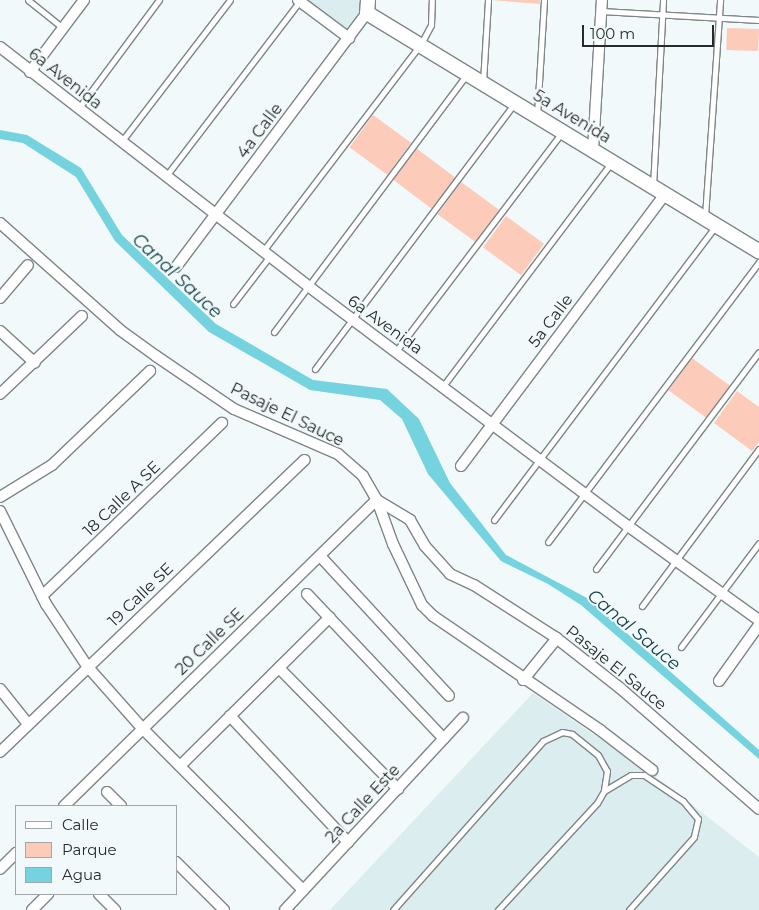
<!DOCTYPE html>
<html>
<head>
<meta charset="utf-8">
<style>
  body { margin:0 }
  #map { position:relative; width:759px; height:910px; overflow:hidden; background:#f1f9fa; font-family:Montserrat,sans-serif }
  div>[style] { position:absolute }
  .built>* { inset:0; background:#dbedef }
  .green>* { inset:0; background:#fdcbb9; transform-origin:0 0 }
  .water>* { inset:0; background:#75d3df }
  .roads { filter:drop-shadow(1px 0 #7f8687) drop-shadow(-1px 0 #7f8687) drop-shadow(0 1px #7f8687) drop-shadow(0 -1px #7f8687) }
  .lane>* { height:5px; margin:-2.5px; padding:0 2.5px; transform-origin:2.5px; border-radius:2.5px; background:#fff }
  .street>* { height:10px; margin:-5px; padding:0 5px; transform-origin:5px; border-radius:5px; background:#fff }
  .secondary>* { height:14px; margin:-7px; padding:0 7px; transform-origin:7px; border-radius:7px; background:#fff }
  span { translate:-50% -50%; white-space:nowrap; text-align:center; line-height:1.15; -webkit-text-stroke:4px #f1f9fa; paint-order:stroke }
  .street-label { font-size:16px; color:#282b2b }
  .water-label { font-size:18px; color:#103d43; font-style:italic }
  .legend { position:absolute; left:15px; top:805px; width:162px; height:90px; box-sizing:border-box; background:#f1f9fa; border:1px solid #a1a7a7; margin:0; padding:6px 9px; list-style:none; font-size:15px; color:#282b2b }
  .legend li { display:flex; align-items:center; gap:10px; height:25px }
  .legend b { width:25px; border:1px solid #a1a7a7 }
  .scale { position:absolute; left:582px; top:25px; width:132px; height:22px; box-sizing:border-box; border:2px solid #282b2b; border-top:0; padding-left:6px; font-size:15px; line-height:18px; white-space:nowrap; color:#282b2b; -webkit-text-stroke:4px #f1f9fa; paint-order:stroke }
</style>
</head>
<body>
<div id="map">
  <div class="built">
    <i style="clip-path:polygon(303px 0,363px 0,363px 8px,345px 31px)"></i>
    <i style="clip-path:polygon(533px 693px,663px 782px,759px 857px,759px 910px,330px 910px)"></i>
  </div>
  <div class="green">
    <i style="clip-path:polygon(491px 0,540px 0,540px 4px)"></i>
    <i style="left:727px;top:28px;width:32px;height:22px;rotate:2deg"></i>
    <i style="left:373px;top:115px;width:47px;height:40px;rotate:36deg"></i>
    <i style="left:416px;top:148px;width:49px;height:39px;rotate:37deg"></i>
    <i style="left:461px;top:182px;width:47px;height:40px;rotate:36deg"></i>
    <i style="left:506px;top:216px;width:47px;height:39px;rotate:36deg"></i>
    <i style="left:692px;top:358px;width:47px;height:40px;rotate:36deg"></i>
    <i style="clip-path:polygon(737px 391px,759px 407px,759px 442px,752px 451px,714px 423px)"></i>
  </div>
  <div class="water">
    <i style="clip-path:polygon(0 130px,27px 135px,81px 168px,122px 235px,216px 324px,313px 380px,387px 389px,419px 419px,450px 483px,506px 555px,587px 598px,759px 750px,759px 759px,581px 605px,548px 584px,501px 561px,428px 474px,402px 419px,380px 400px,310px 390px,209px 332px,115px 241px,76px 177px,23px 143px,0 139px)"></i>
  </div>
  <div class="roads">
    <div class="lane">
      <i style="left:28px;top:0;width:45px;rotate:38.7deg"></i>
      <i style="left:601px;top:11px;width:158px;rotate:3.3deg"></i>
      <i style="left:423px;top:40px;width:17px;rotate:-62deg"></i>
      <i style="left:431px;top:25px;width:25px;rotate:-88deg"></i>
      <i style="left:483px;top:82px;width:82px;rotate:-86.5deg"></i>
      <i style="left:78px;top:109px;width:136px;rotate:-53.4deg"></i>
      <i style="left:537px;top:115px;width:115px;rotate:-86.5deg"></i>
      <i style="left:121px;top:142px;width:179px;rotate:-52.5deg"></i>
      <i style="left:166px;top:176px;width:220px;rotate:-52.6deg"></i>
      <i style="left:653px;top:186px;width:186px;rotate:-86.9deg"></i>
      <i style="left:705px;top:216px;width:217px;rotate:-86deg"></i>
      <i style="left:263px;top:251px;width:259px;rotate:-52.7deg"></i>
      <i style="left:233px;top:304px;width:59px;rotate:-52.5deg"></i>
      <i style="left:274px;top:332px;width:322px;rotate:-53.2deg"></i>
      <i style="left:396px;top:351px;width:275px;rotate:-52.8deg"></i>
      <i style="left:315px;top:369px;width:333px;rotate:-53.1deg"></i>
      <i style="left:443px;top:386px;width:279px;rotate:-53deg"></i>
      <i style="left:494px;top:520px;width:367px;rotate:-53deg"></i>
      <i style="left:548px;top:542px;width:351px;rotate:-53deg"></i>
      <i style="left:596px;top:569px;width:271px;rotate:-53.1deg"></i>
      <i style="left:642px;top:606px;width:196px;rotate:-53.3deg"></i>
      <i style="left:681px;top:647px;width:130px;rotate:-53.1deg"></i>
      <i style="left:604px;top:791px;width:31px;rotate:-31deg"></i>
      <i style="left:631px;top:775px;width:13px"></i>
      <i style="left:644px;top:775px;width:47px;rotate:33.7deg"></i>
      <i style="left:683px;top:801px;width:23px;rotate:50deg"></i>
      <i style="left:698px;top:819px;width:18px;rotate:103deg"></i>
      <i style="left:694px;top:837px;width:98px;rotate:131.7deg"></i>
      <i style="left:393px;top:910px;width:226px;rotate:-48.4deg"></i>
      <i style="left:543px;top:741px;width:21px;rotate:-25deg"></i>
      <i style="left:562px;top:732px;width:10px;rotate:11deg"></i>
      <i style="left:572px;top:734px;width:33px;rotate:39deg"></i>
      <i style="left:598px;top:755px;width:18px;rotate:61deg"></i>
      <i style="left:607px;top:771px;width:20px;rotate:99deg"></i>
      <i style="left:604px;top:791px;width:14px;rotate:120deg"></i>
      <i style="left:597px;top:803px;width:146px;rotate:132.8deg"></i>
    </div>
    <div class="street">
      <i style="left:298px;top:0;width:64px;rotate:36.7deg"></i>
      <i style="left:0;top:47px;width:390px;rotate:37.8deg"></i>
      <i style="left:308px;top:286px;width:400px;rotate:36.9deg"></i>
      <i style="left:628px;top:526px;width:161px;rotate:35.7deg"></i>
      <i style="left:30px;top:72px;width:90px;rotate:-53.1deg"></i>
      <i style="left:593px;top:150px;width:150px;rotate:-86.6deg"></i>
      <i style="left:0;top:223px;width:161px;rotate:41.7deg"></i>
      <i style="left:120px;top:330px;width:44px;rotate:35.8deg"></i>
      <i style="left:156px;top:356px;width:94px;rotate:34.2deg"></i>
      <i style="left:234px;top:409px;width:113px;rotate:23.4deg"></i>
      <i style="left:338px;top:454px;width:33px;rotate:41deg"></i>
      <i style="left:363px;top:476px;width:28px;rotate:60deg"></i>
      <i style="left:377px;top:500px;width:39px;rotate:31deg"></i>
      <i style="left:410px;top:520px;width:30px;rotate:60deg"></i>
      <i style="left:425px;top:546px;width:38px;rotate:48deg"></i>
      <i style="left:450px;top:574px;width:26px;rotate:25deg"></i>
      <i style="left:474px;top:585px;width:96px;rotate:32.7deg"></i>
      <i style="left:555px;top:637px;width:83px;rotate:38.1deg"></i>
      <i style="left:620px;top:688px;width:184px;rotate:41deg"></i>
      <i style="left:176px;top:267px;width:318px;rotate:-53.1deg"></i>
      <i style="left:0;top:298px;width:43px;rotate:-49.7deg"></i>
      <i style="left:0;top:331px;width:47px;rotate:42.4deg"></i>
      <i style="left:0;top:394px;width:113px;rotate:-43.6deg"></i>
      <i style="left:461px;top:466px;width:340px;rotate:-53.1deg"></i>
      <i style="left:0;top:497px;width:61px;rotate:-31.6deg"></i>
      <i style="left:52px;top:465px;width:136px;rotate:-43.8deg"></i>
      <i style="left:0;top:511px;width:104px;rotate:63.7deg"></i>
      <i style="left:46px;top:604px;width:74px;rotate:56.5deg"></i>
      <i style="left:87px;top:666px;width:84px;rotate:48.4deg"></i>
      <i style="left:143px;top:729px;width:227px;rotate:45.2deg"></i>
      <i style="left:320px;top:556px;width:190px;rotate:47.3deg"></i>
      <i style="left:307px;top:594px;width:199px;rotate:46.6deg"></i>
      <i style="left:42px;top:596px;width:250px;rotate:-43.9deg"></i>
      <i style="left:279px;top:668px;width:170px;rotate:45.5deg"></i>
      <i style="left:523px;top:680px;width:54px;rotate:-51deg"></i>
      <i style="left:719px;top:681px;width:69px;rotate:-54.5deg"></i>
      <i style="left:0;top:689px;width:45px;rotate:51.3deg"></i>
      <i style="left:230px;top:716px;width:173px;rotate:46.9deg"></i>
      <i style="left:0;top:752px;width:422px;rotate:-43.8deg"></i>
      <i style="left:180px;top:766px;width:211px;rotate:-44.8deg"></i>
      <i style="left:107px;top:792px;width:20px;rotate:45deg"></i>
      <i style="left:64px;top:806px;width:438px;rotate:-44.4deg"></i>
      <i style="left:377px;top:500px;width:47px;rotate:70deg"></i>
      <i style="left:393px;top:544px;width:68px;rotate:64.6deg"></i>
      <i style="left:422px;top:605px;width:16px;rotate:45deg"></i>
      <i style="left:433px;top:616px;width:202px;rotate:34.3deg"></i>
      <i style="left:600px;top:730px;width:66px;rotate:37.6deg"></i>
      <i style="left:176px;top:862px;width:68px;rotate:45deg"></i>
      <i style="left:0;top:869px;width:23px;rotate:-45deg"></i>
      <i style="left:99px;top:894px;width:23px;rotate:45deg"></i>
      <i style="left:32px;top:910px;width:23px;rotate:-45deg"></i>
      <i style="left:285px;top:910px;width:262px;rotate:-47.2deg"></i>
    </div>
    <div class="secondary">
      <i style="left:368px;top:0;width:13px;rotate:94deg"></i>
      <i style="left:367px;top:13px;width:459px;rotate:31.3deg"></i>
    </div>
  </div>
  <div class="street-label">
    <span style="left:65px;top:79px;rotate:38deg">6a Avenida</span>
    <span style="left:572px;top:117px;rotate:31deg">5a Avenida</span>
    <span style="left:260px;top:131px;rotate:-53deg">4a Calle</span>
    <span style="left:551px;top:321px;rotate:-53deg">5a Calle</span>
    <span style="left:385px;top:325px;rotate:36deg">6a Avenida</span>
    <span style="left:287px;top:415px;rotate:26deg">Pasaje El Sauce</span>
    <span style="left:122px;top:499px;rotate:-44deg">18 Calle A SE</span>
    <span style="left:141px;top:595px;rotate:-44deg">19 Calle SE</span>
    <span style="left:210px;top:642px;rotate:-44deg">20 Calle SE</span>
    <span style="left:616px;top:668px;rotate:39deg">Pasaje El Sauce</span>
    <span style="left:363px;top:804px;rotate:-47deg">2a Calle Este</span>
  </div>
  <div class="water-label">
    <span style="left:177px;top:276px;rotate:43deg">Canal Sauce</span>
    <span style="left:634px;top:630px;rotate:40deg">Canal Sauce</span>
  </div>
  <ul class="legend">
  <li><b style="height:6px;background:#fff"></b>Calle</li>
  <li><b style="height:14px;background:#fdcbb9"></b>Parque</li>
  <li><b style="height:14px;background:#75d3df"></b>Agua</li>
  </ul>
  <div class="scale">100 m</div>
</div>
</body>
</html>
